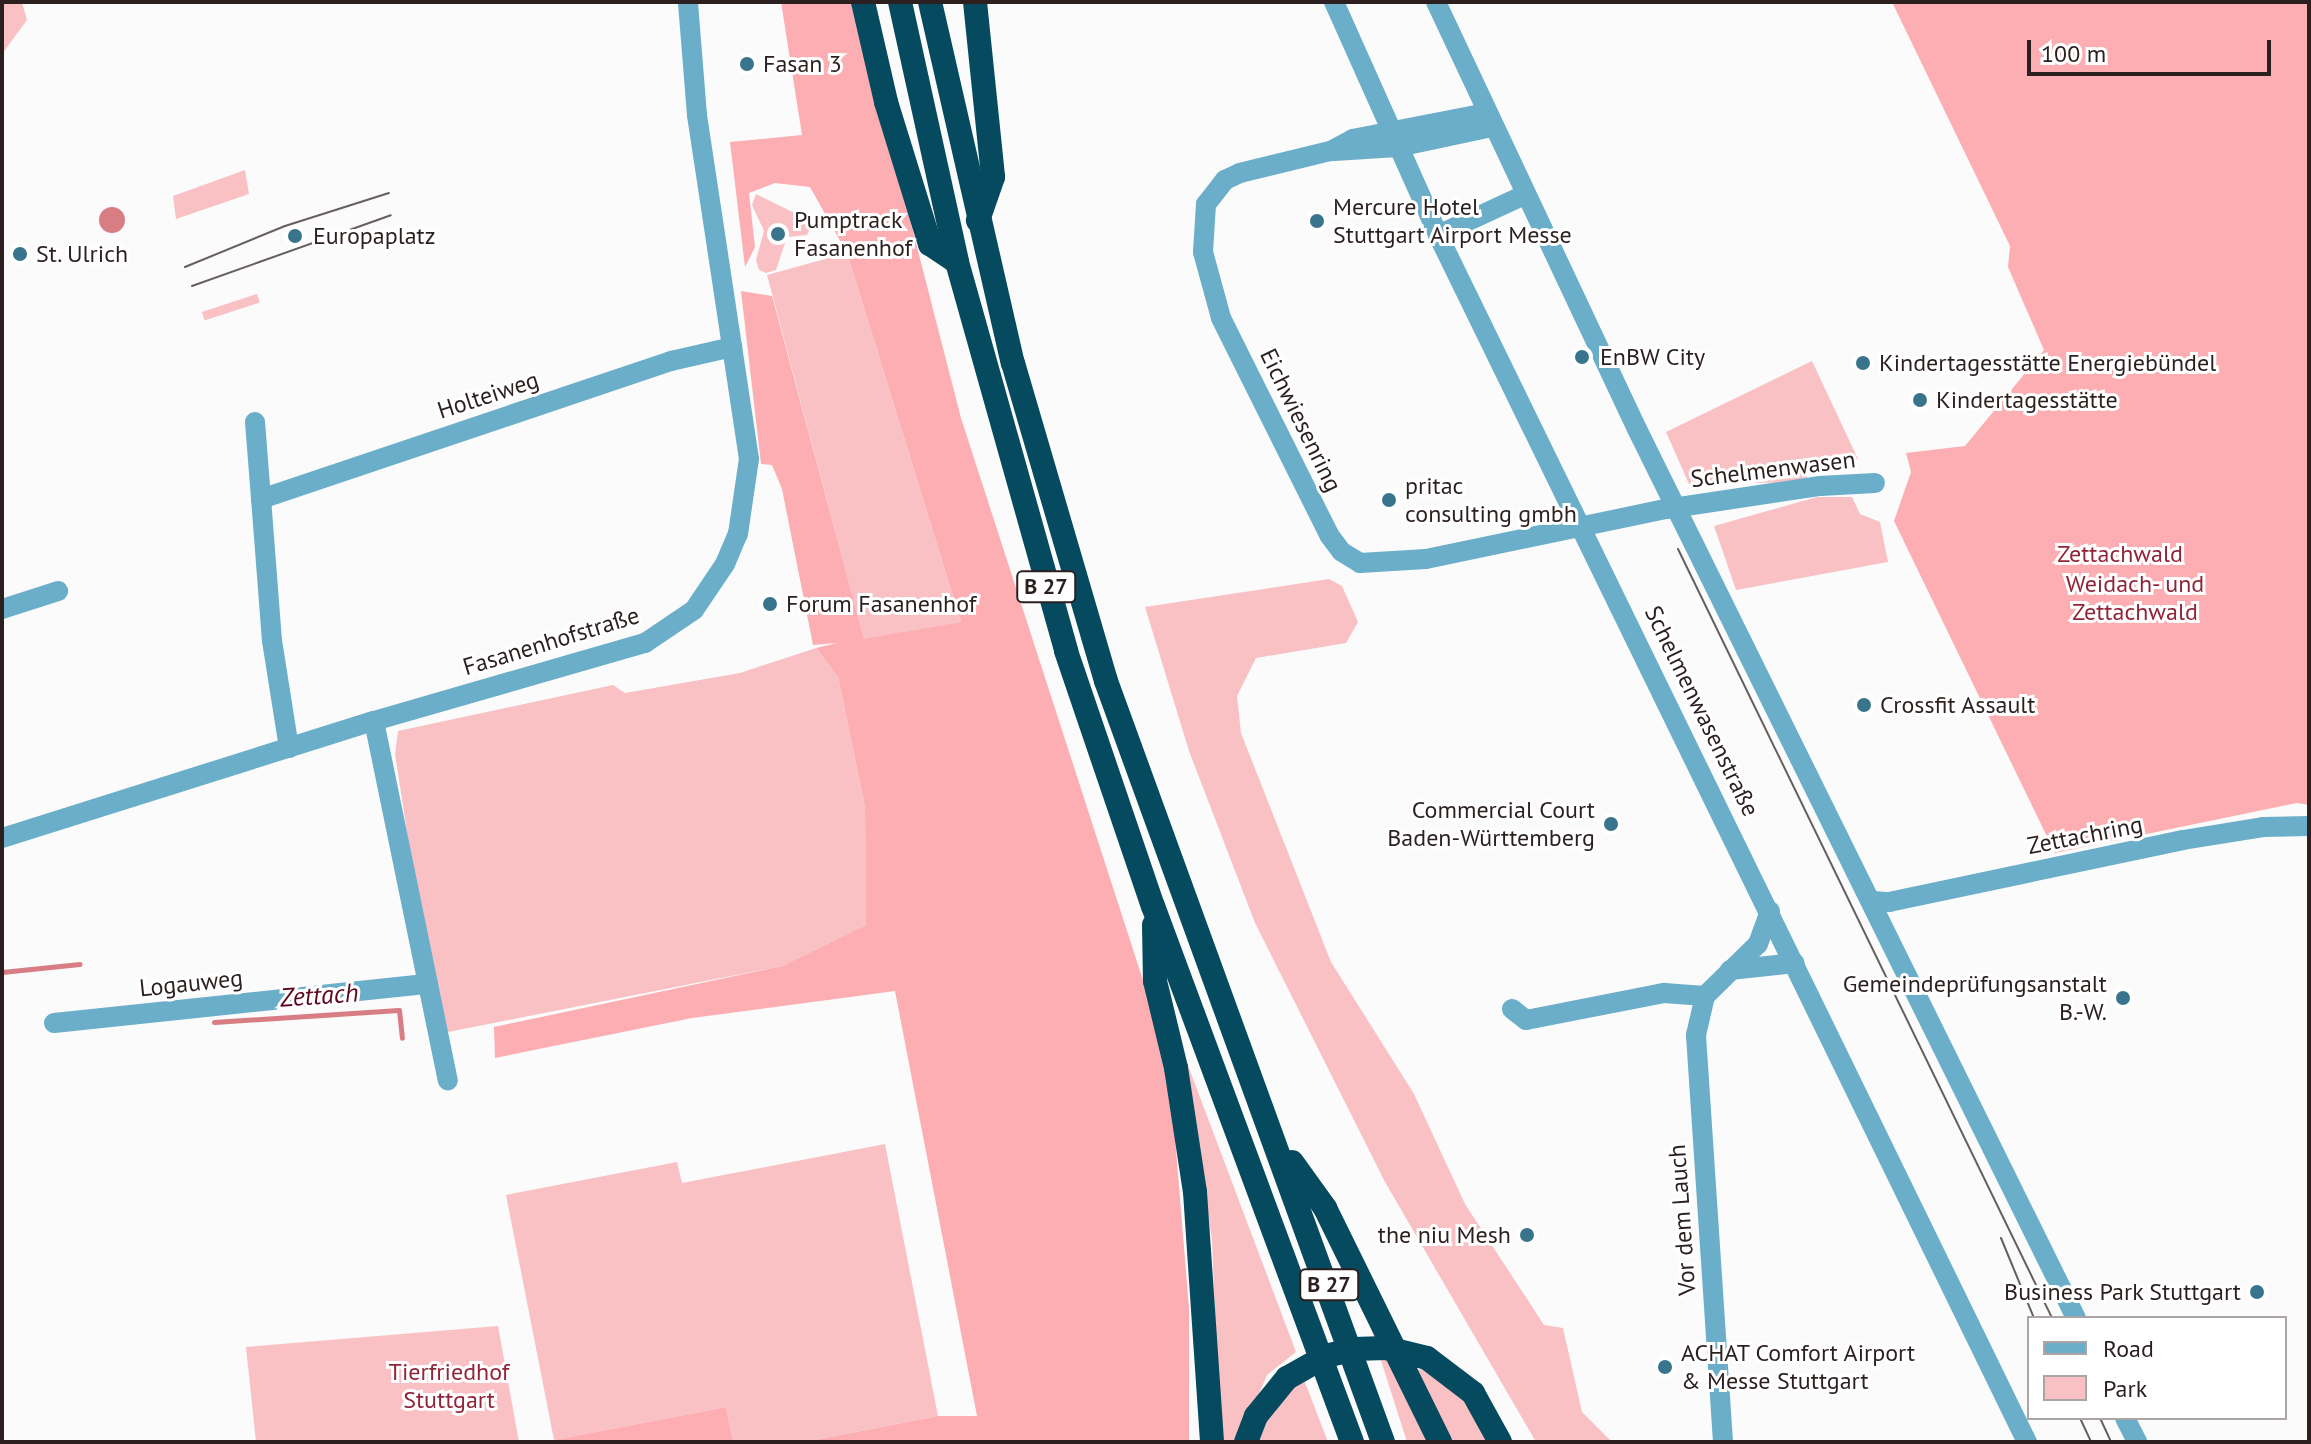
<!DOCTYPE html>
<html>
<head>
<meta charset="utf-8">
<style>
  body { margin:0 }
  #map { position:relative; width:2311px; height:1444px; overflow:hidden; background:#fbfbfb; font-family:"PT Sans",sans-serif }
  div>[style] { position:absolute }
  .green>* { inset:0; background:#f9c1c4; transform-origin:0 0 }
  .forest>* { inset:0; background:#fcaeb3 }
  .water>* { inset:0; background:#d97d85 }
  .round { border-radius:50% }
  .stream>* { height:5px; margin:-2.5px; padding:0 2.5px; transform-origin:2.5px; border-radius:2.5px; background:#d97d85 }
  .minor>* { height:20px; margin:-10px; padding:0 10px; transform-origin:10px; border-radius:10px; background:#6aaec9 }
  .highway>* { height:24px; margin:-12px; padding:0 12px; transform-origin:12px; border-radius:12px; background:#064a5f }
  .tram>* { height:2px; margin:-1px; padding:0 1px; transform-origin:1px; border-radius:1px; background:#675e5e }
  .highway-bridge>* { height:24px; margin:-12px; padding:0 12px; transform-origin:12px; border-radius:12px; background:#064a5f }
  .dots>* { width:22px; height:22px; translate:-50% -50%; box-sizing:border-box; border:4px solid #fff; border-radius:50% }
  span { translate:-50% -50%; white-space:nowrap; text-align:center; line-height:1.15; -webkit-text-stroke:6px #fff; paint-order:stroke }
  .shield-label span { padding:2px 6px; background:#fff; border:2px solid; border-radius:6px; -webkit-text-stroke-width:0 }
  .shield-label { font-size:22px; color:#2c1f1f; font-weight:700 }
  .poi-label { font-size:24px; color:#2c1f1f }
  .left { translate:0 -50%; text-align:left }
  .right { translate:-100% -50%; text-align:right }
  .street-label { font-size:24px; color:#2c1f1f }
  .park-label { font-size:24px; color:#922439 }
  .water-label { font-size:26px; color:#5c061c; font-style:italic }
  .frame { position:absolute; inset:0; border:4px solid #2c1f1f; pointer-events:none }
  .legend { position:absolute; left:2027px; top:1316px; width:260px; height:104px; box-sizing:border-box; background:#fff; border:2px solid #aba5a5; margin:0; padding:10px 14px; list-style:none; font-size:24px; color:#2c1f1f }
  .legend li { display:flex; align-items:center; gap:16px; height:40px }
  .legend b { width:40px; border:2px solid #aba5a5 }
  .scale { position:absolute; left:2027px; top:40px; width:244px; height:36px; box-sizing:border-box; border:4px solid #2c1f1f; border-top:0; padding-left:10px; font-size:24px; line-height:28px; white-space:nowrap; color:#2c1f1f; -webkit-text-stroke:6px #fff; paint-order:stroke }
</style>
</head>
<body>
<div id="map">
  <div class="green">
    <i style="clip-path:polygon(2px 2px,22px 2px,27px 20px,2px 54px)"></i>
    <i style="clip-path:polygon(245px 170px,249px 194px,176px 219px,173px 196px)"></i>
    <i style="clip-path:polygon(756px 194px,813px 222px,807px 235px,787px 237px,776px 270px,766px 273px,759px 270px,756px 260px,764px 231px,752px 205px)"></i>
    <i style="clip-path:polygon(847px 253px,961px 622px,864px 640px,767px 275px)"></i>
    <i style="left:257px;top:294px;width:9px;height:58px;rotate:72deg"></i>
    <i style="clip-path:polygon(1812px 361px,1858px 459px,1805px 469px,1808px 482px,1689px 484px,1666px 432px)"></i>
    <i style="clip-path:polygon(1817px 497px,1852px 497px,1860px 514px,1880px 522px,1888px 562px,1736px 590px,1714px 526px)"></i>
    <i style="clip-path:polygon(1329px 579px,1342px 586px,1358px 622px,1346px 643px,1256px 658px,1237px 696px,1241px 733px,1331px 962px,1414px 1094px,1465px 1204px,1544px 1325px,1563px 1328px,1582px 1412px,1612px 1442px,1536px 1442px,1385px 1182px,1255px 923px,1189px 751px,1145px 607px)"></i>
    <i style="clip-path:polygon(816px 648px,838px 677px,865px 807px,866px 925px,782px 966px,438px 1034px,395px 754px,398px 731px,613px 685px,625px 693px,740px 673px)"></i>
    <i style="clip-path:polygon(1186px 1060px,1296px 1352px,1267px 1375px,1238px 1442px,1220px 1442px,1212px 1240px)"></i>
    <i style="clip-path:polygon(885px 1144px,938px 1416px,804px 1442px,733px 1442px,726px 1407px,554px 1440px,506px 1195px,677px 1162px,682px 1183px)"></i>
    <i style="clip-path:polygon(1369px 1323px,1431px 1442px,1407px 1442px)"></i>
    <i style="clip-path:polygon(498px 1326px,519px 1442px,256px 1442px,246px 1347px)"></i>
    <i style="clip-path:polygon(1424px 1367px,1457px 1387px,1491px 1442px,1450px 1442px,1414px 1372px)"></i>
    <i style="clip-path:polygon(1303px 1377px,1328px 1442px,1257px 1442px,1265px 1418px)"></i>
  </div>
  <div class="forest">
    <i style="clip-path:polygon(781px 2px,854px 2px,961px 418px,1151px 1005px,1172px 1101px,1189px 1308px,1189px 1442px,804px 1442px,938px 1416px,977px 1416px,895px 991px,692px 1018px,495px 1058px,494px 1027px,782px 966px,866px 925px,865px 807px,838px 677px,816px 648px,837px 643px,813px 645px,782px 489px,772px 465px,761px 464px,741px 291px,772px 296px,864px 639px,961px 622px,847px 253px,810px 187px,775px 183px,749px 193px,755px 247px,745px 267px,730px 142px,802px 135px)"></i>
    <i style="clip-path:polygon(1892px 2px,2309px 2px,2309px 805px,2297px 803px,2055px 853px,1894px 521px,1911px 472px,1906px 453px,1965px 446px,2044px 350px,2008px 267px,2010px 246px)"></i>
    <i style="clip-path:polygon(726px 1407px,733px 1442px,554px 1442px,554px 1440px)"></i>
  </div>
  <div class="water">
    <i class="round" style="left:99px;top:207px;width:26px;height:26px"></i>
  </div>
  <div class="stream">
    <i style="left:2px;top:972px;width:78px;rotate:-5.9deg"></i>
    <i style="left:214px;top:1022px;width:185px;rotate:-3.7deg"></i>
    <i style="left:399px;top:1010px;width:28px;rotate:84deg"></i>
  </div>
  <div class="minor">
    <i style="left:1334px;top:2px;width:255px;rotate:65.9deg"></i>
    <i style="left:1438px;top:235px;width:1343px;rotate:63.99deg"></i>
    <i style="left:1436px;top:2px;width:472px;rotate:64.8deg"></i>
    <i style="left:1637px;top:429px;width:991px;rotate:63.72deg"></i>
    <i style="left:1486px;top:113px;width:136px;rotate:168.9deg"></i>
    <i style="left:1353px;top:139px;width:26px;rotate:152deg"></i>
    <i style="left:1330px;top:151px;width:93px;rotate:166.3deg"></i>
    <i style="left:1240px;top:173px;width:17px;rotate:155deg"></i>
    <i style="left:1225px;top:180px;width:31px;rotate:128deg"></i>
    <i style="left:1206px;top:204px;width:48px;rotate:93.6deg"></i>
    <i style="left:1203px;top:252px;width:68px;rotate:74.7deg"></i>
    <i style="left:1221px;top:318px;width:242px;rotate:63.5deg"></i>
    <i style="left:1329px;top:535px;width:21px;rotate:53deg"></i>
    <i style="left:1342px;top:552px;width:21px;rotate:31deg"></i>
    <i style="left:1360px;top:563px;width:66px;rotate:-3.5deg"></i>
    <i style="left:1426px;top:559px;width:245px;rotate:-11.8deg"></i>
    <i style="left:1666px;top:509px;width:156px;rotate:-8.5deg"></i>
    <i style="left:1820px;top:486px;width:55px;rotate:-3.1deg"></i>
    <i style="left:1334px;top:151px;width:64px;rotate:-3.6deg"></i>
    <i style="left:1398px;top:147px;width:96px;rotate:-12deg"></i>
    <i style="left:1438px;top:235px;width:95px;rotate:-24.9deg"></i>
    <i style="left:255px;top:422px;width:77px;rotate:85.5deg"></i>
    <i style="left:2px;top:609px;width:59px;rotate:-17.8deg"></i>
    <i style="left:374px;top:721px;width:367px;rotate:78.4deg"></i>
    <i style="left:289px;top:748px;width:108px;rotate:-99deg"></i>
    <i style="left:272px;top:641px;width:142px;rotate:-94.4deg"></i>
    <i style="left:261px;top:499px;width:433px;rotate:-18.6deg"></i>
    <i style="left:671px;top:361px;width:63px;rotate:-12.9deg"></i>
    <i style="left:2px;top:838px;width:390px;rotate:-17.5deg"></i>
    <i style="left:374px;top:721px;width:282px;rotate:-16.1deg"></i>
    <i style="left:645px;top:643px;width:59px;rotate:-34deg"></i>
    <i style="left:694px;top:610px;width:55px;rotate:-56deg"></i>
    <i style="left:725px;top:564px;width:33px;rotate:-67deg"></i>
    <i style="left:738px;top:534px;width:76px;rotate:-81.7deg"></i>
    <i style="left:749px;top:459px;width:348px;rotate:-98.6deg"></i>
    <i style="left:697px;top:115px;width:113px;rotate:-94.6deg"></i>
    <i style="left:1873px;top:901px;width:16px;rotate:4deg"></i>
    <i style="left:1889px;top:902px;width:300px;rotate:-11.9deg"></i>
    <i style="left:2183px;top:840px;width:81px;rotate:-9.2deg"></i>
    <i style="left:2263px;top:827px;width:46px;rotate:-1.2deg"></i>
    <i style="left:1730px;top:970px;width:65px;rotate:-6.1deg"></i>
    <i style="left:1512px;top:1009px;width:18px;rotate:38deg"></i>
    <i style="left:1526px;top:1020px;width:141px;rotate:-11.1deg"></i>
    <i style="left:1664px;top:993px;width:41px;rotate:4.2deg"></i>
    <i style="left:54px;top:1023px;width:376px;rotate:-6deg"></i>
    <i style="left:2125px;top:1418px;width:27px;rotate:63deg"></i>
    <i style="left:1723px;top:1442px;width:408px;rotate:-93.8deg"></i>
    <i style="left:1696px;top:1035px;width:40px;rotate:-77deg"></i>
    <i style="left:1705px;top:996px;width:74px;rotate:-44.5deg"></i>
    <i style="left:1758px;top:944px;width:35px;rotate:-70deg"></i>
  </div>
  <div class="highway">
    <i style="left:863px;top:2px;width:103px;rotate:77deg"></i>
    <i style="left:886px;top:102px;width:149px;rotate:72.8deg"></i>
    <i style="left:930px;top:244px;width:32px;rotate:34deg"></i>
    <i style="left:900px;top:2px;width:266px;rotate:77.6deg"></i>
    <i style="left:957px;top:262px;width:404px;rotate:74.3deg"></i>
    <i style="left:1066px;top:651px;width:269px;rotate:71.2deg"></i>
    <i style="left:1153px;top:906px;width:572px;rotate:69.63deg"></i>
    <i style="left:930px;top:2px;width:370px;rotate:77.1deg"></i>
    <i style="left:1013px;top:363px;width:331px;rotate:73.7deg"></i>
    <i style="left:1106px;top:681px;width:810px;rotate:70deg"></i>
    <i style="left:975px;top:2px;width:176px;rotate:84.1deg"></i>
    <i style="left:993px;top:177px;width:46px;rotate:109.2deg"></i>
    <i style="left:1154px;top:925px;width:56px;rotate:89deg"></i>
    <i style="left:1155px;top:981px;width:89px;rotate:76.4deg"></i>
    <i style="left:1176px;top:1068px;width:125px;rotate:81.3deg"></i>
    <i style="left:1195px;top:1192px;width:251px;rotate:86.1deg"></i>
    <i style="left:1292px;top:1162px;width:57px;rotate:54.3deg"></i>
    <i style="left:1325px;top:1208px;width:261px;rotate:63.8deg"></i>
    <i style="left:1427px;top:1358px;width:58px;rotate:37.3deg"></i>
    <i style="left:1473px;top:1393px;width:56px;rotate:61.1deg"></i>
    <i style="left:1246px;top:1442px;width:28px;rotate:-69deg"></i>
    <i style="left:1256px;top:1416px;width:49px;rotate:-50.8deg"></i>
  </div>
  <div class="tram">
    <i style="left:185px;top:267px;width:108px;rotate:-22.3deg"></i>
    <i style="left:285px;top:226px;width:109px;rotate:-17.6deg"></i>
    <i style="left:192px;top:286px;width:211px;rotate:-19.6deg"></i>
    <i style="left:1678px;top:549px;width:855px;rotate:64.06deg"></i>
    <i style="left:2001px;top:1238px;width:87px;rotate:67.6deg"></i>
    <i style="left:2080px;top:1418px;width:26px;rotate:65deg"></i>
    <i style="left:2100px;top:1418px;width:26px;rotate:65deg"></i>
  </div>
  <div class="highway-bridge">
    <i style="left:1287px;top:1378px;width:45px;rotate:-29.4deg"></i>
    <i style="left:1326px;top:1356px;width:29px;rotate:-14deg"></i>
    <i style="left:1354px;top:1349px;width:32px;rotate:-2deg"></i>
    <i style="left:1386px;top:1348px;width:42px;rotate:13.7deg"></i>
  </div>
  <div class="dots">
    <i style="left:747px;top:64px;background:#38758c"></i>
    <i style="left:1317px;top:221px;background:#38758c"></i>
    <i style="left:778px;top:234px;background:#38758c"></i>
    <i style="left:295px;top:236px;background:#38758c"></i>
    <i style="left:20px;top:254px;background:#38758c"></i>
    <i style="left:1582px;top:357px;background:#38758c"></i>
    <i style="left:1863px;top:363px;background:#38758c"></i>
    <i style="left:1920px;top:400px;background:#38758c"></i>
    <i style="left:1389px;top:500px;background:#38758c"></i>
    <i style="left:770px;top:604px;background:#38758c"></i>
    <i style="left:1864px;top:705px;background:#38758c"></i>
    <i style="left:1611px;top:824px;background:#38758c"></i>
    <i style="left:2123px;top:998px;background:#38758c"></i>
    <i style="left:1527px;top:1235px;background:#38758c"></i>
    <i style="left:2257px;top:1292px;background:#38758c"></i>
    <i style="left:1665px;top:1367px;background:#38758c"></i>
  </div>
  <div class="shield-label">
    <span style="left:1046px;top:587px">B 27</span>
    <span style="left:1329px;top:1285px">B 27</span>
  </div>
  <div class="poi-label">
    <span class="left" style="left:763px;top:64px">Fasan 3</span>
    <span class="left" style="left:1333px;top:221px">Mercure Hotel<br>Stuttgart Airport Messe</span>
    <span class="left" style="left:794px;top:234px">Pumptrack<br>Fasanenhof</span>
    <span class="left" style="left:313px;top:236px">Europaplatz</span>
    <span class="left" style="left:36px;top:254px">St. Ulrich</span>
    <span class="left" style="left:1600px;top:357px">EnBW City</span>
    <span class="left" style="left:1879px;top:363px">Kindertagesstätte Energiebündel</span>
    <span class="left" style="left:1936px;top:400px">Kindertagesstätte</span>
    <span class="left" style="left:1405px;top:500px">pritac<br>consulting gmbh</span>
    <span class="left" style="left:786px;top:604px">Forum Fasanenhof</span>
    <span class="left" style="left:1880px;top:705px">Crossfit Assault</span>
    <span class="right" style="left:1595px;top:824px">Commercial Court<br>Baden-Württemberg</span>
    <span class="right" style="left:2107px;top:998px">Gemeindeprüfungsanstalt<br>B.-W.</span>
    <span class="right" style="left:1511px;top:1235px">the niu Mesh</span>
    <span class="right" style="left:2241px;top:1292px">Business Park Stuttgart</span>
    <span class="left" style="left:1681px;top:1367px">ACHAT Comfort Airport<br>&amp; Messe Stuttgart</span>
  </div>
  <div class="street-label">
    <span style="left:488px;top:395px;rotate:-18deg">Holteiweg</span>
    <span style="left:1301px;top:420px;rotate:64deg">Eichwiesenring</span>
    <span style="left:1773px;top:469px;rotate:-7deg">Schelmenwasen</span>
    <span style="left:551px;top:641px;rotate:-17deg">Fasanenhofstraße</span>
    <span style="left:1702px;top:711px;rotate:64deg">Schelmenwasenstraße</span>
    <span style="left:2085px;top:835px;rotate:-11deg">Zettachring</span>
    <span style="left:191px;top:983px;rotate:-6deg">Logauweg</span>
    <span style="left:1682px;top:1220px;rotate:-94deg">Vor dem Lauch</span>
  </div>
  <div class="park-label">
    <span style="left:2120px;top:554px">Zettachwald</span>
    <span style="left:2135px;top:598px">Weidach- und<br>Zettachwald</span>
    <span style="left:449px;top:1386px">Tierfriedhof<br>Stuttgart</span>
  </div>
  <div class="water-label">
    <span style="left:319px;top:995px;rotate:-4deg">Zettach</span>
  </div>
  <div class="frame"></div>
  <ul class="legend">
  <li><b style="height:10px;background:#6aaec9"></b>Road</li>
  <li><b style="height:22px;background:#f9c1c4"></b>Park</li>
  </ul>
  <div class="scale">100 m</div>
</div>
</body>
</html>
